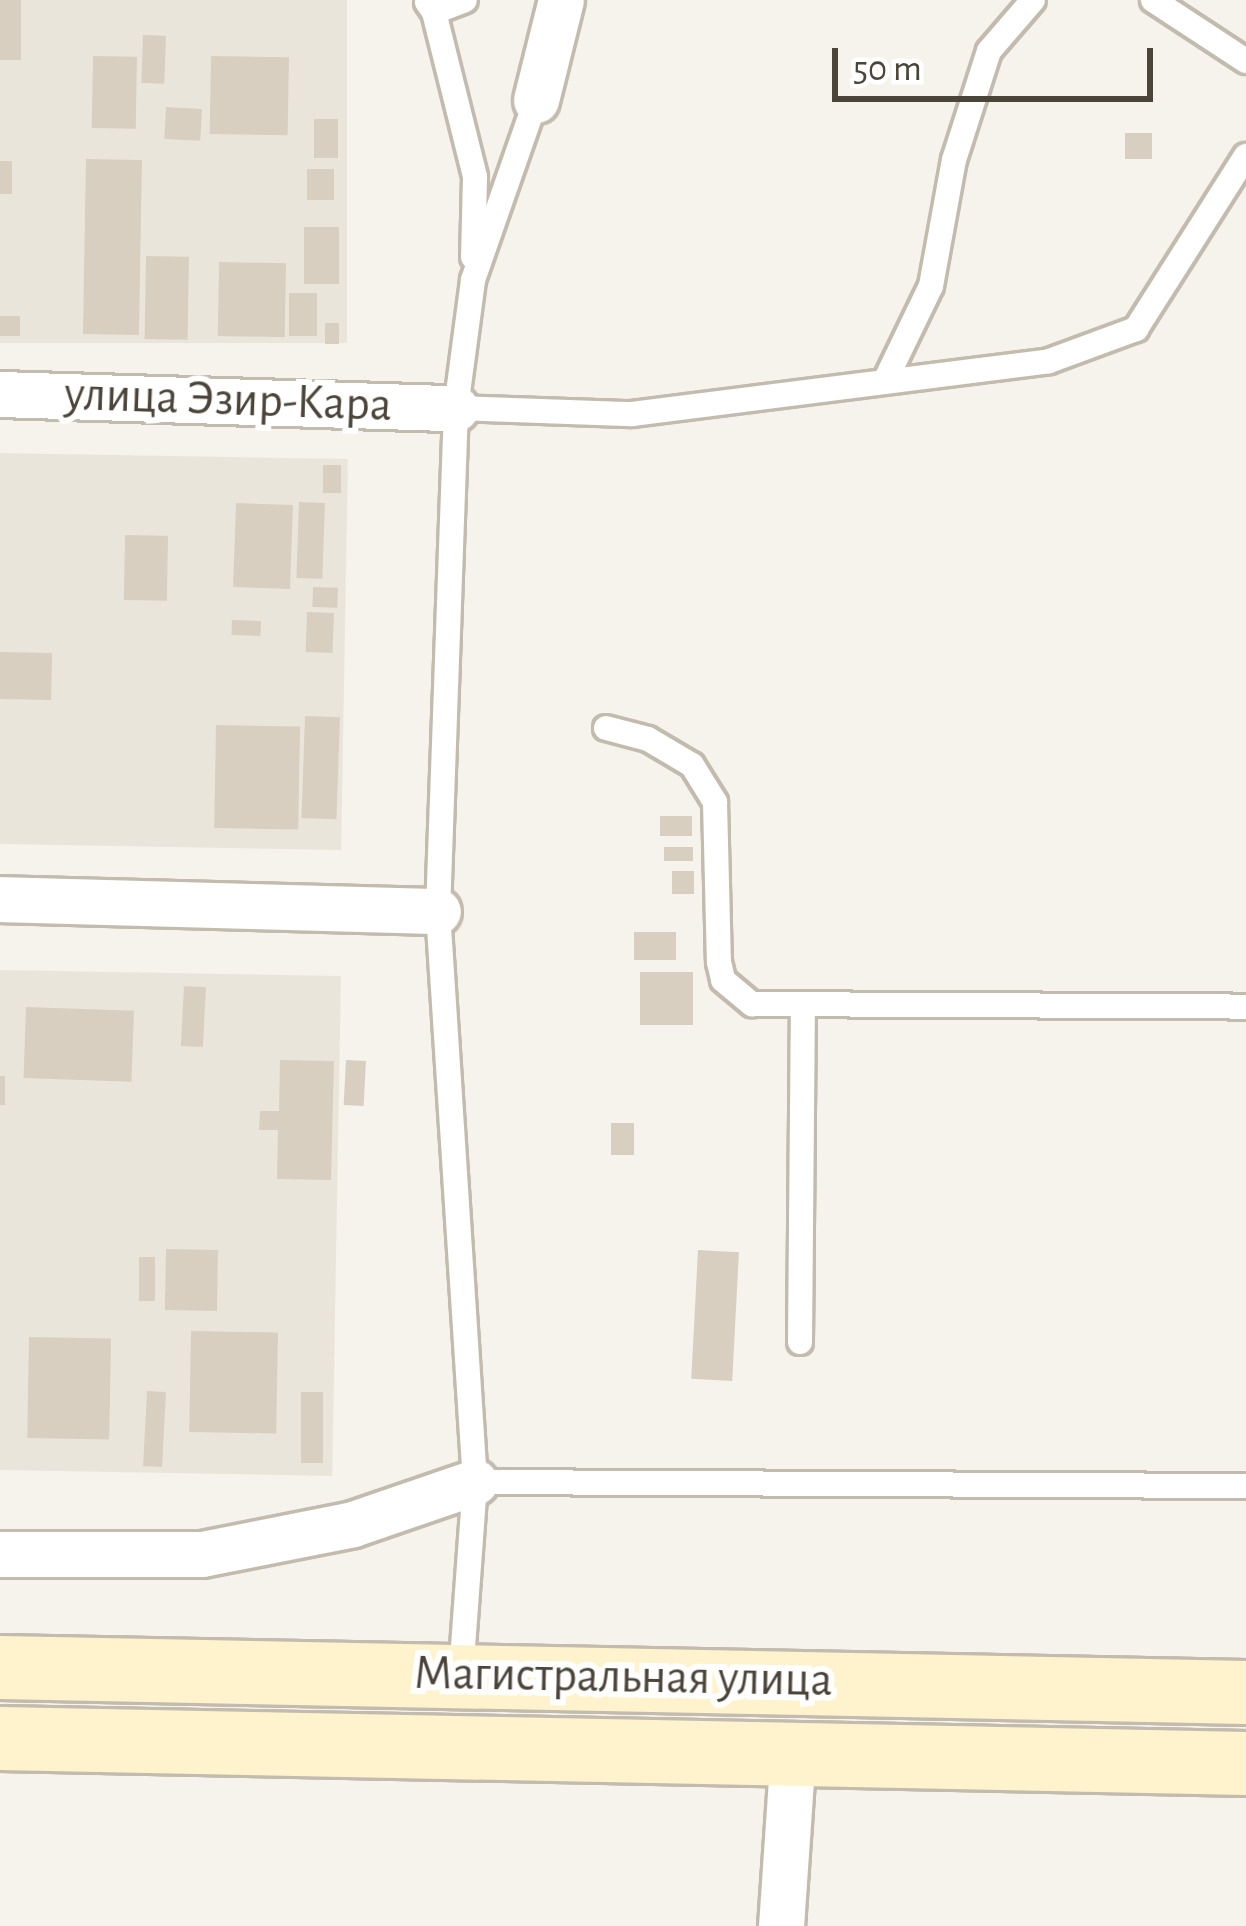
<!DOCTYPE html>
<html>
<head>
<meta charset="utf-8">
<style>
  body { margin:0 }
  #map { position:relative; width:1246px; height:1926px; overflow:hidden; background:#f6f3ec; font-family:"Alegreya Sans",sans-serif }
  div>[style] { position:absolute }
  .residential>* { inset:0; background:#eae5da; transform-origin:0 0 }
  .building>* { inset:0; background:#d8cfc1; transform-origin:0 0 }
  .roads { filter:drop-shadow(3px 0 #c2bbae) drop-shadow(-3px 0 #c2bbae) drop-shadow(0 3px #c2bbae) drop-shadow(0 -3px #c2bbae) }
  .lane>* { height:24px; margin:-12px; padding:0 12px; transform-origin:12px; border-radius:12px; background:#fff }
  .street>* { height:45px; margin:-22.5px; padding:0 22.5px; transform-origin:22.5px; border-radius:22.5px; background:#fff }
  .secondary>* { height:63px; margin:-31.5px; padding:0 31.5px; transform-origin:31.5px; border-radius:31.5px; background:#fff3cd }
  span { translate:-50% -50%; white-space:nowrap; text-align:center; line-height:1.15; -webkit-text-stroke:12px #fff; paint-order:stroke }
  .street-label { font-size:48px; color:#4b4439 }
  .scale { position:absolute; left:832px; top:48px; width:321px; height:54px; box-sizing:border-box; border:6px solid #4b4439; border-top:0; padding-left:15px; font-size:36px; line-height:42px; white-space:nowrap; color:#4b4439; -webkit-text-stroke:9px #fff; paint-order:stroke }
</style>
</head>
<body>
<div id="map">
  <div class="residential">
    <i style="left:0;top:0;width:347px;height:343px"></i>
    <i style="left:0;top:453px;width:348px;height:391px;rotate:1deg"></i>
    <i style="left:0;top:970px;width:341px;height:500px;rotate:1deg"></i>
  </div>
  <div class="building">
    <i style="left:0;top:0;width:21px;height:60px"></i>
    <i style="left:143px;top:35px;width:23px;height:48px;rotate:2deg"></i>
    <i style="left:93px;top:56px;width:44px;height:72px;rotate:1deg"></i>
    <i style="left:211px;top:56px;width:78px;height:78px;rotate:1deg"></i>
    <i style="left:166px;top:107px;width:36px;height:32px;rotate:3deg"></i>
    <i style="left:314px;top:119px;width:24px;height:39px"></i>
    <i style="left:1125px;top:133px;width:27px;height:26px"></i>
    <i style="left:86px;top:159px;width:56px;height:175px;rotate:1deg"></i>
    <i style="left:0;top:161px;width:12px;height:33px"></i>
    <i style="left:307px;top:169px;width:27px;height:31px"></i>
    <i style="left:304px;top:227px;width:35px;height:57px"></i>
    <i style="left:146px;top:256px;width:43px;height:83px;rotate:1deg"></i>
    <i style="left:219px;top:262px;width:67px;height:74px;rotate:1deg"></i>
    <i style="left:289px;top:293px;width:28px;height:43px"></i>
    <i style="left:0;top:316px;width:20px;height:20px"></i>
    <i style="left:325px;top:323px;width:14px;height:21px"></i>
    <i style="left:323px;top:465px;width:18px;height:28px"></i>
    <i style="left:299px;top:502px;width:26px;height:76px;rotate:2deg"></i>
    <i style="left:236px;top:503px;width:57px;height:84px;rotate:2deg"></i>
    <i style="left:125px;top:535px;width:43px;height:65px;rotate:1deg"></i>
    <i style="left:313px;top:587px;width:25px;height:20px;rotate:2deg"></i>
    <i style="left:307px;top:612px;width:27px;height:40px;rotate:2deg"></i>
    <i style="left:232px;top:620px;width:29px;height:15px;rotate:2deg"></i>
    <i style="left:0;top:652px;width:52px;height:47px;rotate:1deg"></i>
    <i style="left:305px;top:716px;width:35px;height:102px;rotate:2deg"></i>
    <i style="left:216px;top:725px;width:84px;height:103px;rotate:1deg"></i>
    <i style="left:660px;top:816px;width:32px;height:20px"></i>
    <i style="left:664px;top:847px;width:29px;height:14px"></i>
    <i style="left:672px;top:871px;width:22px;height:23px"></i>
    <i style="left:634px;top:932px;width:42px;height:28px"></i>
    <i style="left:640px;top:972px;width:53px;height:53px"></i>
    <i style="left:184px;top:986px;width:22px;height:60px;rotate:3deg"></i>
    <i style="left:26px;top:1007px;width:108px;height:71px;rotate:2deg"></i>
    <i style="clip-path:polygon(280px 1060px,334px 1061px,331px 1180px,277px 1179px,278px 1130px,259px 1130px,260px 1111px,279px 1111px)"></i>
    <i style="left:346px;top:1060px;width:20px;height:45px;rotate:3deg"></i>
    <i style="left:0;top:1076px;width:5px;height:29px"></i>
    <i style="left:611px;top:1123px;width:23px;height:32px"></i>
    <i style="left:166px;top:1249px;width:52px;height:61px;rotate:1deg"></i>
    <i style="left:698px;top:1250px;width:41px;height:129px;rotate:3deg"></i>
    <i style="left:139px;top:1257px;width:16px;height:44px"></i>
    <i style="left:191px;top:1331px;width:87px;height:101px;rotate:1deg"></i>
    <i style="left:29px;top:1337px;width:82px;height:101px;rotate:1deg"></i>
    <i style="left:147px;top:1391px;width:19px;height:75px;rotate:3deg"></i>
    <i style="left:301px;top:1392px;width:22px;height:71px"></i>
  </div>
  <div class="roads">
    <div class="lane">
      <i style="left:1153px;top:0;width:111px;rotate:33.3deg"></i>
      <i style="left:427px;top:2px;width:12px;rotate:55deg"></i>
      <i style="left:434px;top:12px;width:33px;rotate:-21deg"></i>
      <i style="left:434px;top:12px;width:170px;rotate:76deg"></i>
      <i style="left:475px;top:177px;width:80px;rotate:91.4deg"></i>
      <i style="left:886px;top:379px;width:103px;rotate:-64.2deg"></i>
      <i style="left:931px;top:286px;width:128px;rotate:-79.7deg"></i>
      <i style="left:954px;top:160px;width:114px;rotate:-72.2deg"></i>
      <i style="left:989px;top:51px;width:67px;rotate:-49.2deg"></i>
      <i style="left:456px;top:408px;width:176px;rotate:2deg"></i>
      <i style="left:632px;top:414px;width:420px;rotate:-7.2deg"></i>
      <i style="left:1049px;top:361px;width:93px;rotate:-20.2deg"></i>
      <i style="left:1136px;top:329px;width:205px;rotate:-57.6deg"></i>
      <i style="left:606px;top:728px;width:43px;rotate:14.7deg"></i>
      <i style="left:648px;top:739px;width:51px;rotate:30.6deg"></i>
      <i style="left:692px;top:765px;width:44px;rotate:58.1deg"></i>
      <i style="left:715px;top:802px;width:160px;rotate:88.6deg"></i>
      <i style="left:719px;top:962px;width:18px;rotate:77deg"></i>
      <i style="left:723px;top:980px;width:38px;rotate:40deg"></i>
      <i style="left:752px;top:1004px;width:494px;rotate:0.3deg"></i>
      <i style="left:800px;top:1342px;width:333px;rotate:-89.5deg"></i>
      <i style="left:475px;top:1482px;width:771px;rotate:0.3deg"></i>
      <i style="left:461px;top:1674px;width:193px;rotate:-85.8deg"></i>
      <i style="left:475px;top:1482px;width:572px;rotate:-93.71deg"></i>
      <i style="left:438px;top:911px;width:503px;rotate:-87.95deg"></i>
      <i style="left:456px;top:408px;width:129px;rotate:-82.4deg"></i>
      <i style="left:473px;top:280px;width:191px;rotate:-70.7deg"></i>
    </div>
    <div class="street">
      <i style="left:536px;top:100px;width:103px;rotate:-76deg"></i>
      <i style="left:0;top:394px;width:456px;rotate:1.8deg"></i>
      <i style="left:0;top:899px;width:438px;rotate:1.6deg"></i>
      <i style="left:0;top:1554px;width:202px"></i>
      <i style="left:202px;top:1554px;width:154px;rotate:-11.2deg"></i>
      <i style="left:353px;top:1524px;width:129px;rotate:-19deg"></i>
      <i style="left:781px;top:1926px;width:176px;rotate:-86.1deg"></i>
    </div>
    <div class="secondary">
      <i style="left:0;top:1667px;width:1246px;rotate:1.15deg"></i>
      <i style="left:0;top:1738px;width:1246px;rotate:1.15deg"></i>
    </div>
  </div>
  <div class="street-label">
    <span style="left:228px;top:401px;rotate:2deg">улица Эзир-Кара</span>
    <span style="left:623px;top:1678px;rotate:1deg">Магистральная улица</span>
  </div>
  <div class="scale">50 m</div>
</div>
</body>
</html>
